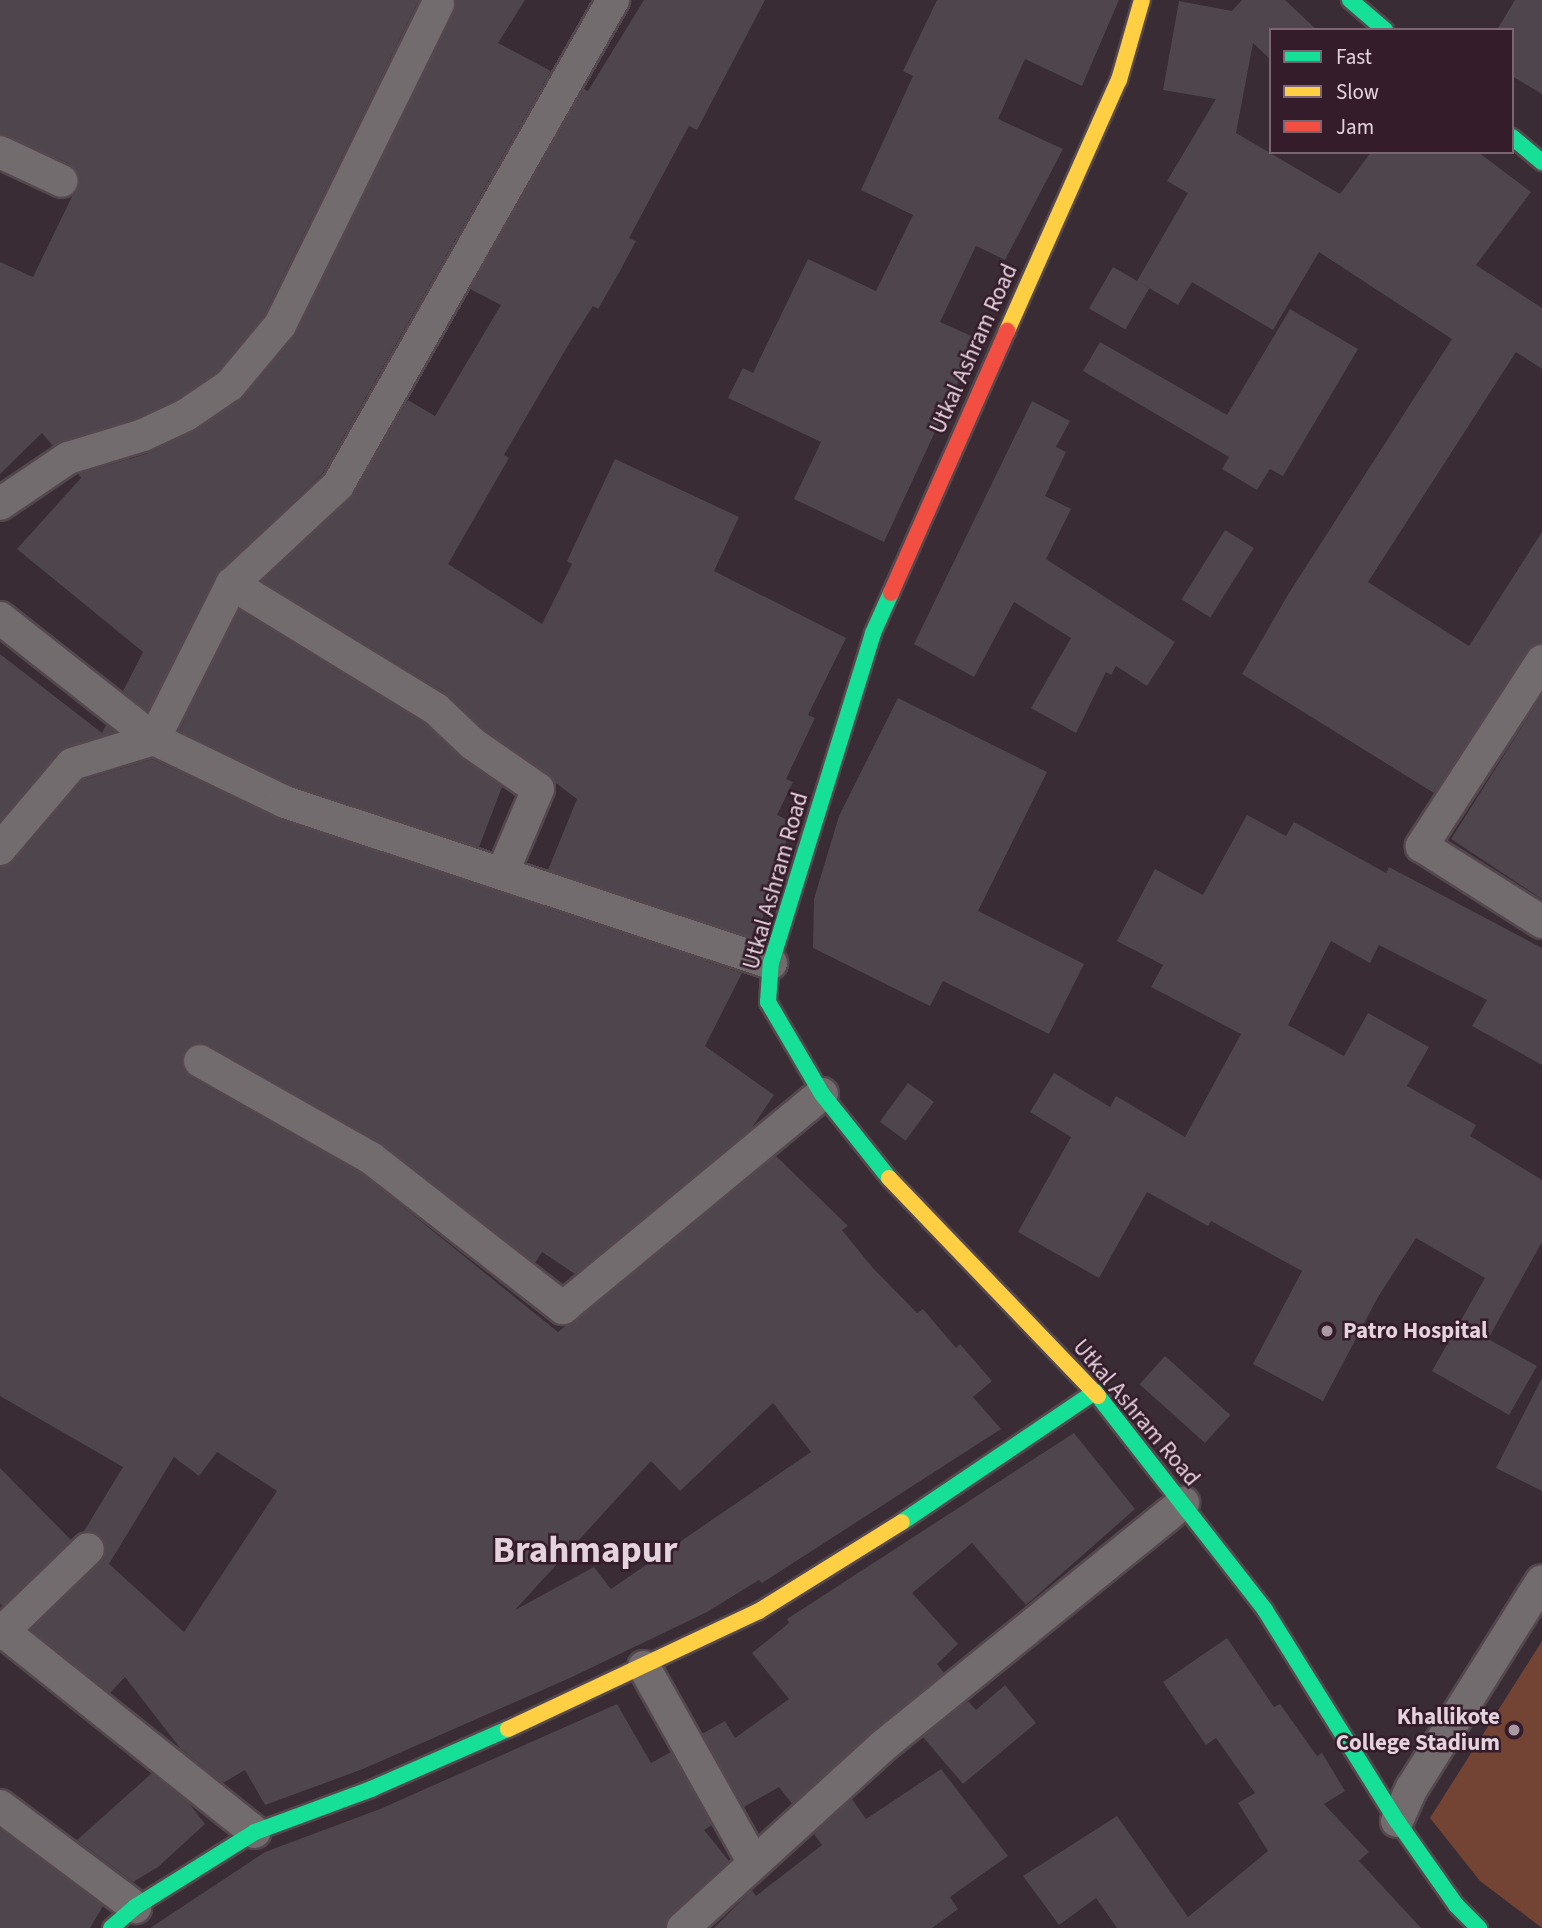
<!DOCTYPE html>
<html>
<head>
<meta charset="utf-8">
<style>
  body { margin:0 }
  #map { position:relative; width:1542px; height:1928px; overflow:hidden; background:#392c34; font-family:"Source Sans 3",sans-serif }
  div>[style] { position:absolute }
  .green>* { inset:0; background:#734434 }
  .building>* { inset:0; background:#4e454d; transform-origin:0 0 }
  .roads { filter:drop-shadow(2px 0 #54484e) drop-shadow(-2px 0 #54484e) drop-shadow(0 2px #54484e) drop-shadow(0 -2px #54484e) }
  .street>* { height:32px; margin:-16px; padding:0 16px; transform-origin:16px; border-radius:16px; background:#736c6e }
  .fast>* { height:16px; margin:-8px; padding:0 8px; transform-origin:8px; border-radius:8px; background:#16e098 }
  .slow>* { height:16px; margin:-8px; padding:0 8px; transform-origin:8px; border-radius:8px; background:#ffcf43 }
  .jam>* { height:16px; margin:-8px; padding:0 8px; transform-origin:8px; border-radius:8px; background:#f24e42 }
  .dots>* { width:19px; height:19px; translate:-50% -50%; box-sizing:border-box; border:4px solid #351c2b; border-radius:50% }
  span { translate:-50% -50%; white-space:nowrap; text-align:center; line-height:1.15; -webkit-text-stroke:5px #351c2b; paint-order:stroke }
  .street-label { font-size:23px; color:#e4d3dd }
  .poi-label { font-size:23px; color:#e4d3dd; font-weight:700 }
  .left { translate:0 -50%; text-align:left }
  .right { translate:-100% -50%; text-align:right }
  .town-label { font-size:37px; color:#e4d3dd; font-weight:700 }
  .legend { position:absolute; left:1269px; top:28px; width:245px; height:126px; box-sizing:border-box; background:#351c2b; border:2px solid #7b6572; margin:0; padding:9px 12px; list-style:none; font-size:21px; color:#e4d3dd }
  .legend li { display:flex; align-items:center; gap:14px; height:35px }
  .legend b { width:35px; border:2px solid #7b6572 }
</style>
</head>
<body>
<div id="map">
  <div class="green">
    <i style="clip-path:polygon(1542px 1641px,1542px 1928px,1480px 1881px,1430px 1818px)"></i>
  </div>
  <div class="building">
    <i style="clip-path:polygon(0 0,419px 0,264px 315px,218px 371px,177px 399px,136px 418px,53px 446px,42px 433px,0 474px,0 262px,33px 277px,80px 180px,70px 164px,0 134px)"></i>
    <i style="clip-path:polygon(455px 0,525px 0,498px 43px,551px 71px,323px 473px,217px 574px,148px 711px,123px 691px,143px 652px,17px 549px,81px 478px,78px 474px,149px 453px,196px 430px,244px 397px,294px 337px,454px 12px)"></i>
    <i style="clip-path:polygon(644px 0,765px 0,697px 130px,689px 126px,629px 238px,636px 241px,620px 271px,598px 309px,593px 306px,570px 342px,504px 455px,509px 458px,448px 564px,542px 624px,572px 564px,567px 561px,615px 459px,739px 517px,714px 571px,846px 638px,808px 715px,815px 718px,786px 779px,793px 782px,777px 815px,792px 822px,756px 939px,548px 870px,577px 799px,485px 730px,446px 693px,262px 581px,351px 498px,408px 400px,435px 416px,501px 305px,470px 289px,584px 89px,588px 91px)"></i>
    <i style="clip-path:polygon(937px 0,1119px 0,1082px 86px,1025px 59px,998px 119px,1063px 149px,1005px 260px,976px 246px,940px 322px,978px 339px,884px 542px,794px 499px,821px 442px,728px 398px,743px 368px,753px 373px,808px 259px,876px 291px,913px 215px,861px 190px,913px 76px,903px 71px)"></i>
    <i style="clip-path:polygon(1242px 0,1285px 0,1317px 30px,1271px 30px,1271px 60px,1253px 43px,1236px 133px,1340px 194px,1371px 152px,1478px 152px,1531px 192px,1476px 265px,1542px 308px,1542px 369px,1516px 352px,1368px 582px,1469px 646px,1542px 532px,1542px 643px,1527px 651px,1434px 793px,1242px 674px,1289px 593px,1452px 339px,1319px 252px,1273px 330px,1192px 282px,1178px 305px,1137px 281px,1188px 193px,1167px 181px,1216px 99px,1163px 90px,1179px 1px,1232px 11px)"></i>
    <i style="clip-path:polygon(1515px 0,1542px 0,1542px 94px,1512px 76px,1512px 30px,1497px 30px)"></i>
    <i style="left:1113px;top:267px;width:42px;height:48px;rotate:30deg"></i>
    <i style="clip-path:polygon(1290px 309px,1358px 349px,1283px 476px,1270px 469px,1257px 490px,1222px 469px,1229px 457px,1083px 371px,1100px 342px,1227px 415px)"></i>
    <i style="clip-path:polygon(1032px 401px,1070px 421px,1056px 447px,1066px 452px,1045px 496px,1071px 509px,1046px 559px,1175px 642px,1147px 686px,1116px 666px,1111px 675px,1106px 672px,1076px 733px,1031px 708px,1071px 638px,1014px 602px,974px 677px,914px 644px)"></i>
    <i style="left:1225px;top:530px;width:34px;height:82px;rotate:32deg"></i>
    <i style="clip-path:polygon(239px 610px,425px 724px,461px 757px,502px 787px,479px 847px,292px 785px,179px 731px)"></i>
    <i style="clip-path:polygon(0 654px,102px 733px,106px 725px,115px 732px,59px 752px,0 821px)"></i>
    <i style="clip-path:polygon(1542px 695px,1542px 899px,1451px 839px)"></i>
    <i style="clip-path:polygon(898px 698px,1047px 772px,978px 911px,1084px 964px,1049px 1034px,943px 981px,930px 1006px,813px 948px,814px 899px,839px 816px)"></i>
    <i style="clip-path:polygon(evenodd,152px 759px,279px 819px,742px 973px,705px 1046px,774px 1095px,751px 1129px,575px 1274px,542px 1252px,535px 1263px,380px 1142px,209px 1045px,199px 1043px,184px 1051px,182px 1062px,190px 1077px,361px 1173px,558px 1332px,776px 1156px,848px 1226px,842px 1230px,872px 1267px,917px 1313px,923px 1309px,956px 1348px,960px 1344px,992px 1381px,973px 1397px,1001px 1429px,762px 1583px,759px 1580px,707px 1612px,572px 1677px,363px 1769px,265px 1805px,245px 1770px,223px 1783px,180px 1748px,125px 1677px,110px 1693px,31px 1630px,105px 1555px,102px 1537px,84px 1531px,123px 1467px,0 1396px,0 867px,14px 861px,83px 780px,152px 759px,773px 1403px,811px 1452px,611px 1589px,594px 1567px,515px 1610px,651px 1461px,680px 1491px,773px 1403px,152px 759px,217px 1452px,277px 1491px,184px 1632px,109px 1564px,174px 1457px,199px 1476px,217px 1452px)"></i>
    <i style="clip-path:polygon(1247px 815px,1286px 836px,1294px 822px,1386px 873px,1389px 867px,1542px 948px,1542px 1065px,1472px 1026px,1487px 1000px,1379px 945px,1370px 963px,1331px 941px,1288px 1025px,1344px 1056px,1368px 1013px,1429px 1047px,1407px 1086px,1476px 1125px,1470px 1136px,1542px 1180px,1542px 1242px,1488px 1339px,1537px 1366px,1509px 1415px,1432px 1371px,1485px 1278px,1416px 1238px,1378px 1297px,1323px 1401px,1253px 1364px,1302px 1271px,1211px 1221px,1208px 1226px,1147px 1192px,1099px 1278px,1018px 1232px,1071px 1137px,1030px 1112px,1054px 1073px,1110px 1107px,1116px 1096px,1185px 1137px,1241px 1034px,1151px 987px,1163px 965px,1117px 941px,1155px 869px,1203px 895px)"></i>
    <i style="left:908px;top:1083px;width:32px;height:48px;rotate:36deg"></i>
    <i style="left:1165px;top:1356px;width:88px;height:38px;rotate:42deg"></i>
    <i style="clip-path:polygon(1542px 1378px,1542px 1491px,1496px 1468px)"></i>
    <i style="clip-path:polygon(1074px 1433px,1135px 1509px,1026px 1605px,972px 1543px,912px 1593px,958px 1644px,937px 1664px,944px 1673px,792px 1804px,779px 1787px,744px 1807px,702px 1734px,725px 1721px,735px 1738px,789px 1699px,752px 1653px,789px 1623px,787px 1619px)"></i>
    <i style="clip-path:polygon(0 1468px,71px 1540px,3px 1606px,0 1604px)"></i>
    <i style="clip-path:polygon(1227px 1638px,1274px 1707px,1280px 1704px,1317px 1756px,1322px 1753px,1345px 1791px,1324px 1804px,1369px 1852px,1359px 1861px,1421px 1928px,1117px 1928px,1096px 1898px,1059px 1925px,1023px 1876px,1117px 1816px,1188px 1917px,1268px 1851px,1238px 1803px,1255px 1793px,1216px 1738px,1206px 1745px,1163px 1682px)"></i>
    <i style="clip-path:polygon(1005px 1685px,1036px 1723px,963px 1784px,923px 1737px,968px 1701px,976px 1710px)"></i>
    <i style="clip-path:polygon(617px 1704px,651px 1763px,671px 1752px,712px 1825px,704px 1830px,729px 1861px,671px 1914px,665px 1928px,150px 1928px,265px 1852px,380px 1809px)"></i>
    <i style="clip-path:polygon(941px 1769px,1008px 1856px,950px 1897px,958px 1909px,932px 1928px,714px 1928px,752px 1890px,756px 1896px,822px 1845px,814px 1834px,852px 1799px,866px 1819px)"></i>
    <i style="clip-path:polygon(152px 1773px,188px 1802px,205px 1824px,158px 1867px,133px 1882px,77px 1840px)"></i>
    <i style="clip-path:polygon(0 1829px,103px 1906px,90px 1928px,0 1928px)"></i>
  </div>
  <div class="roads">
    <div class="street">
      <i style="left:0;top:152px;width:68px;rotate:25.1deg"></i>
      <i style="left:0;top:504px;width:82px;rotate:-34.1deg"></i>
      <i style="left:68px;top:458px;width:78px;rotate:-17deg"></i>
      <i style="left:143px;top:435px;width:47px;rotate:-24.9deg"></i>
      <i style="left:186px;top:415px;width:53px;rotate:-34.3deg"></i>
      <i style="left:230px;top:385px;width:78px;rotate:-50.2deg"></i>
      <i style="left:280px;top:325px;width:358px;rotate:-63.8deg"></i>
      <i style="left:232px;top:584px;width:239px;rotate:31.5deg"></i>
      <i style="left:436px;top:709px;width:51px;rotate:43.4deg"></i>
      <i style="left:473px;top:744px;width:79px;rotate:34.7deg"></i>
      <i style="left:538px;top:789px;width:92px;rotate:113deg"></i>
      <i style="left:0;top:618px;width:196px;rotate:38.2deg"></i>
      <i style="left:154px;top:739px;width:174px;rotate:-63.3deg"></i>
      <i style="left:232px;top:584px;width:145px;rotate:-43deg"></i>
      <i style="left:338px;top:485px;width:558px;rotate:-60.45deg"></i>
      <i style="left:1542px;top:661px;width:221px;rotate:123deg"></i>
      <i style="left:1422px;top:846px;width:142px;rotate:32.3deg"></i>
      <i style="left:0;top:849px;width:111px;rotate:-49.7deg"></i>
      <i style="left:72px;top:764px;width:86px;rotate:-17deg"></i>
      <i style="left:154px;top:739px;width:145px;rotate:25.7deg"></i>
      <i style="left:285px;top:802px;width:512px;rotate:18.33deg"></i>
      <i style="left:200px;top:1061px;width:197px;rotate:29.6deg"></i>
      <i style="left:371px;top:1158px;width:244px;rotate:38deg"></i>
      <i style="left:563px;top:1308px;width:336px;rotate:-39.6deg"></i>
      <i style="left:3px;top:1631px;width:322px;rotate:38.6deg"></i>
      <i style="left:0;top:1634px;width:122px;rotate:-44deg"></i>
      <i style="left:644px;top:1667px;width:225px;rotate:60.7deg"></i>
      <i style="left:0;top:1806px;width:169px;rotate:36.8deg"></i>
      <i style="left:1397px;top:1821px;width:36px;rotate:-66deg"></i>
      <i style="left:1412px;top:1788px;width:244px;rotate:-57.9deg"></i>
      <i style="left:683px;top:1928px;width:272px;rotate:-42.3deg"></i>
      <i style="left:884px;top:1745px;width:385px;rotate:-39deg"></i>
    </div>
    <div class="fast">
      <i style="left:1350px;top:0;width:46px;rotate:40.6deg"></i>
      <i style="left:1512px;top:137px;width:39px;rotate:40deg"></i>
      <i style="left:889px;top:1178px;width:107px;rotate:-128.6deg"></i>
      <i style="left:822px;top:1094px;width:107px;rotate:-120.4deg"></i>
      <i style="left:768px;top:1002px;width:39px;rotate:-86deg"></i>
      <i style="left:771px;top:963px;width:345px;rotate:-72.8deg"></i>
      <i style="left:873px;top:633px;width:44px;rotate:-65.8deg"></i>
      <i style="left:1098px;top:1396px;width:271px;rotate:52deg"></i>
      <i style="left:1265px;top:1610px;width:249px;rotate:58deg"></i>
      <i style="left:1397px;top:1821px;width:103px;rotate:54.9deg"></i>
      <i style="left:1456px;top:1905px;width:33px;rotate:45deg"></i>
      <i style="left:902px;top:1522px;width:233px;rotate:-34deg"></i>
      <i style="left:111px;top:1928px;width:32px;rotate:-41deg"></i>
      <i style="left:135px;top:1907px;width:142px;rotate:-32deg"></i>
      <i style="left:255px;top:1832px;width:124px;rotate:-20.3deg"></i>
      <i style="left:371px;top:1789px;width:150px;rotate:-23.7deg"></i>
    </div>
    <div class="slow">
      <i style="left:1007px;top:331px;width:275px;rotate:-66deg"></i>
      <i style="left:1119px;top:80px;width:83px;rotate:-74deg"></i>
      <i style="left:889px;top:1178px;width:302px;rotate:46.2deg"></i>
      <i style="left:508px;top:1729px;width:277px;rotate:-25.2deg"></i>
      <i style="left:759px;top:1611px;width:168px;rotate:-31.9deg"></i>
    </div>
    <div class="jam">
      <i style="left:891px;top:593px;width:287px;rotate:-66.1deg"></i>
    </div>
  </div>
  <div class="dots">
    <i style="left:1327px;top:1331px;background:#a899a2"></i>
    <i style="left:1514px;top:1730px;background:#a899a2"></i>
  </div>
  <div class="street-label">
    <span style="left:974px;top:349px;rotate:-66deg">Utkal Ashram Road</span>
    <span style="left:776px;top:881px;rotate:-74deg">Utkal Ashram Road</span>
    <span style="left:1136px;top:1413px;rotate:50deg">Utkal Ashram Road</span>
  </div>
  <div class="poi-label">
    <span class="left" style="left:1343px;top:1331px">Patro Hospital</span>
    <span class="right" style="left:1500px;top:1730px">Khallikote<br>College Stadium</span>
  </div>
  <div class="town-label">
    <span style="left:585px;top:1551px">Brahmapur</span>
  </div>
  <ul class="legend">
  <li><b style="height:9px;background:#16e098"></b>Fast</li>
  <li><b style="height:9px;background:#ffcf43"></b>Slow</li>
  <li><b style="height:9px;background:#f24e42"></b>Jam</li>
  </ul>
</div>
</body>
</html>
